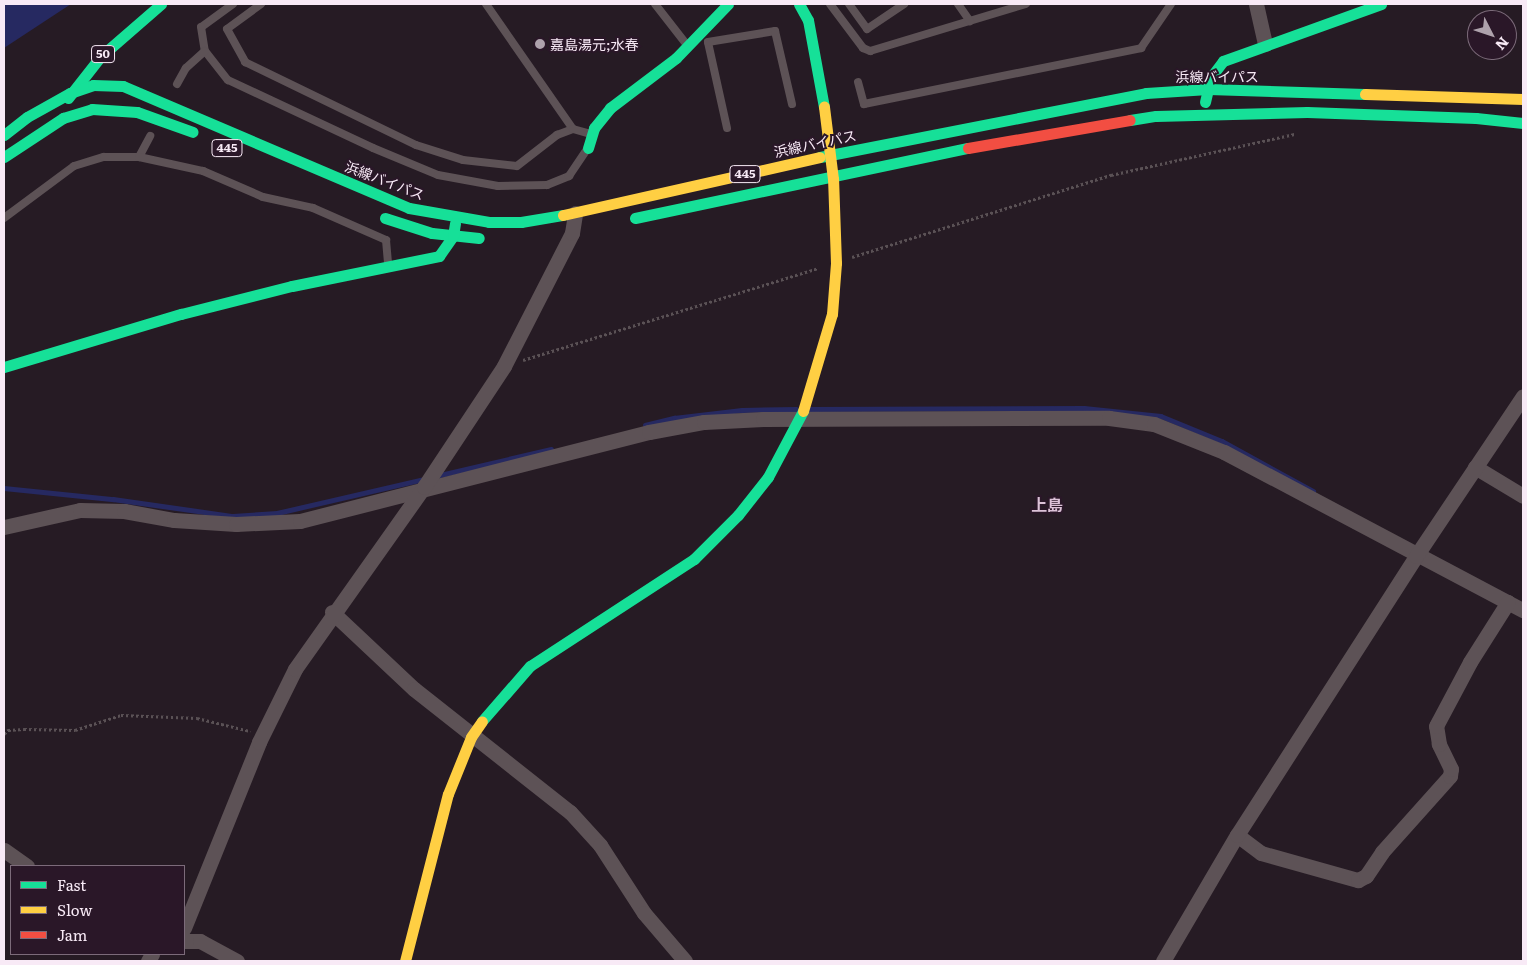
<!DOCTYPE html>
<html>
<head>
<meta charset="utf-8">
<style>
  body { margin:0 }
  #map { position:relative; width:1527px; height:965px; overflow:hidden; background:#261b24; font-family:Literata,"Noto Sans JP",serif }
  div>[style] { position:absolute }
  .water>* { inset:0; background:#262961 }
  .stream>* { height:4.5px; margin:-2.25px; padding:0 2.25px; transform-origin:2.25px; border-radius:2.25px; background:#262961 }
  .path>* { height:2.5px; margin-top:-1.25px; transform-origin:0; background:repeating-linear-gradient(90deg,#5a5155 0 2.5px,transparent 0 5px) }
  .lane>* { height:8px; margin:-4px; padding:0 4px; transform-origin:4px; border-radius:4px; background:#5d5256 }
  .street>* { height:15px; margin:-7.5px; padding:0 7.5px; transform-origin:7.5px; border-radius:7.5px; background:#5d5256 }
  .fast>* { height:11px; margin:-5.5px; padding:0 5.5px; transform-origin:5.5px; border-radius:5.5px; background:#16e098 }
  .slow>* { height:11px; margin:-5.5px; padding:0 5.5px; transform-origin:5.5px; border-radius:5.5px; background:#ffcf43 }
  .jam>* { height:11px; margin:-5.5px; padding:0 5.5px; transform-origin:5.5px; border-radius:5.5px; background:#f24e42 }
  .dots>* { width:14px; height:14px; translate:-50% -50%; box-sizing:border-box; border:2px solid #2a1728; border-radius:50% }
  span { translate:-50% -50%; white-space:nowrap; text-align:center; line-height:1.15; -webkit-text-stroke:4px #2a1728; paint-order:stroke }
  .shield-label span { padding:1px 4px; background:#2a1728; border:1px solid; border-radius:4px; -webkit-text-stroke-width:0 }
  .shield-label { font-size:12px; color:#f8eaf6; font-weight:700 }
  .poi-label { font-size:14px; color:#f8eaf6 }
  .left { translate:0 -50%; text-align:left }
  .street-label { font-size:14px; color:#f8eaf6 }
  .quarter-label { font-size:16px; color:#dcc2d8; font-weight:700 }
  .frame { position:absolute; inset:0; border:5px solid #f8eaf6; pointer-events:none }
  .legend { position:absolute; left:10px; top:865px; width:175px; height:90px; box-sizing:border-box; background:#2a1728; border:1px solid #7c6b7a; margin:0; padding:6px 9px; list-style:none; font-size:15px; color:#f8eaf6 }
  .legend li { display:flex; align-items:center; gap:10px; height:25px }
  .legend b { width:25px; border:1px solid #7c6b7a }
  .north { position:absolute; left:1467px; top:10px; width:50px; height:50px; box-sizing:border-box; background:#2a1728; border:1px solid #7c6b7a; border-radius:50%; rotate:131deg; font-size:14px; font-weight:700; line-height:20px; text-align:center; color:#f8eaf6 }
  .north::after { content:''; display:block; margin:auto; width:18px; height:22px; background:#aea2ac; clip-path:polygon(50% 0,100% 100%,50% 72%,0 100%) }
</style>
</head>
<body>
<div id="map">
  <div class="water">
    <i style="clip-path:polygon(4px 4px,71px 4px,4px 48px)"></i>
  </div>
  <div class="stream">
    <i style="left:809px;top:409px;width:275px;rotate:-0.2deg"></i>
    <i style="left:1084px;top:408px;width:77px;rotate:5.9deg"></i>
    <i style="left:1161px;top:416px;width:66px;rotate:22.3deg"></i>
    <i style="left:1222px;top:441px;width:104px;rotate:28.8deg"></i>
    <i style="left:645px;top:425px;width:30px;rotate:-14deg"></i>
    <i style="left:674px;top:418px;width:68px;rotate:-6.7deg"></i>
    <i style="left:742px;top:410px;width:54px;rotate:-1.1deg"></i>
    <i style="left:436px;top:476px;width:118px;rotate:-13.2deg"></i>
    <i style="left:4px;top:488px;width:110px;rotate:5.8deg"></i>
    <i style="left:113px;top:499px;width:121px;rotate:8.1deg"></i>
    <i style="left:233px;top:516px;width:44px;rotate:-3.9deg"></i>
    <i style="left:277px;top:513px;width:151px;rotate:-13deg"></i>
  </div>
  <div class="path">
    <i style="left:852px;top:257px;width:272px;rotate:-17.6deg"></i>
    <i style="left:1111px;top:175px;width:188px;rotate:-12.6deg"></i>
    <i style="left:523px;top:360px;width:309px;rotate:-17.3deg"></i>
    <i style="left:4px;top:734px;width:6px;rotate:-45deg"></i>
    <i style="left:8px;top:730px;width:16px;rotate:-4deg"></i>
    <i style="left:24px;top:729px;width:51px;rotate:1.1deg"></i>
    <i style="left:75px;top:730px;width:48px;rotate:-18.1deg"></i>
    <i style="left:121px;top:715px;width:76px;rotate:2.3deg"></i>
    <i style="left:197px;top:718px;width:55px;rotate:13.8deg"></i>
  </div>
  <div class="lane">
    <i style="left:233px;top:4px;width:39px;rotate:144deg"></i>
    <i style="left:201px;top:27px;width:24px;rotate:81deg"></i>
    <i style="left:205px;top:51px;width:37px;rotate:52deg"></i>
    <i style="left:228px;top:80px;width:160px;rotate:25.1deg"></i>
    <i style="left:373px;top:148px;width:70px;rotate:22.6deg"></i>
    <i style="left:438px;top:175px;width:61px;rotate:10.4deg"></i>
    <i style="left:498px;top:186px;width:49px;rotate:-1.2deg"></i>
    <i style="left:547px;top:185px;width:24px;rotate:-22deg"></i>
    <i style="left:569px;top:176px;width:34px;rotate:-56deg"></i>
    <i style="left:261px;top:4px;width:42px;rotate:143.7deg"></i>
    <i style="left:227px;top:29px;width:38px;rotate:61deg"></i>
    <i style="left:245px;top:62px;width:190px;rotate:25.9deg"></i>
    <i style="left:416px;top:145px;width:49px;rotate:17.7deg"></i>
    <i style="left:463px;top:160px;width:54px;rotate:6.3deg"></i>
    <i style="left:517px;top:166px;width:51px;rotate:-37.8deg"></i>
    <i style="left:557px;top:135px;width:17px;rotate:-21deg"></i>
    <i style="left:486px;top:4px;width:152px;rotate:55.2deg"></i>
    <i style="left:573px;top:129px;width:18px;rotate:16deg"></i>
    <i style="left:655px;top:4px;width:52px;rotate:52deg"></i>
    <i style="left:830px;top:4px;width:55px;rotate:53.1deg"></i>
    <i style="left:863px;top:48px;width:8px;rotate:23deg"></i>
    <i style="left:870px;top:51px;width:163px;rotate:-16.8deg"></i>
    <i style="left:849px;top:4px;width:31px;rotate:54deg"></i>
    <i style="left:867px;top:29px;width:45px;rotate:-34deg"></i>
    <i style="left:958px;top:4px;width:21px;rotate:55deg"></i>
    <i style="left:858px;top:82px;width:23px;rotate:75deg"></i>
    <i style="left:864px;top:104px;width:283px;rotate:-11.4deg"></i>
    <i style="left:1141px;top:48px;width:53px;rotate:-55.7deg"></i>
    <i style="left:177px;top:84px;width:18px;rotate:-61deg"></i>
    <i style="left:186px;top:68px;width:25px;rotate:-42deg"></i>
    <i style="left:727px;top:128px;width:88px;rotate:-102.5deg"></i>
    <i style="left:708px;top:42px;width:68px;rotate:-9.3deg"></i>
    <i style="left:775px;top:31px;width:75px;rotate:76.9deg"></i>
    <i style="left:139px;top:157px;width:24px;rotate:-62deg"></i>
    <i style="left:4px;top:218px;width:87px;rotate:-36.6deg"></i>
    <i style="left:74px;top:166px;width:31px;rotate:-17deg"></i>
    <i style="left:104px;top:157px;width:35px"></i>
    <i style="left:139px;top:157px;width:66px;rotate:12.3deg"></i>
    <i style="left:203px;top:171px;width:65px;rotate:23.4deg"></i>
    <i style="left:263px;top:197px;width:51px;rotate:12.4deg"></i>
    <i style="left:313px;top:208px;width:80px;rotate:23.7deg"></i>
    <i style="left:386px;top:240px;width:24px;rotate:85deg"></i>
  </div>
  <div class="street">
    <i style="left:1256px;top:4px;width:41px;rotate:77.3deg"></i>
    <i style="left:1475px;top:467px;width:56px;rotate:31.1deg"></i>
    <i style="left:4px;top:527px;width:78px;rotate:-12.6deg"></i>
    <i style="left:80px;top:510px;width:44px;rotate:1.3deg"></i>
    <i style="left:124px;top:511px;width:51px;rotate:10.2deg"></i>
    <i style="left:174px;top:520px;width:62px;rotate:3.7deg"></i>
    <i style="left:236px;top:524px;width:64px;rotate:-2.7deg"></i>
    <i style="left:300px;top:521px;width:360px;rotate:-14.3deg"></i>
    <i style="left:649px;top:432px;width:56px;rotate:-10.3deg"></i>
    <i style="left:704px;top:422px;width:59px;rotate:-2.9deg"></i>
    <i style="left:763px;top:419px;width:346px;rotate:-0.2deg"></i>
    <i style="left:1109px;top:418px;width:45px;rotate:7.6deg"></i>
    <i style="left:1154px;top:424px;width:75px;rotate:21.8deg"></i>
    <i style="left:1224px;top:452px;width:338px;rotate:27.9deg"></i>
    <i style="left:332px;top:612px;width:112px;rotate:43.2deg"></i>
    <i style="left:414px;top:689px;width:199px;rotate:38.3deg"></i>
    <i style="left:570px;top:812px;width:45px;rotate:47.7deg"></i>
    <i style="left:600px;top:845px;width:81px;rotate:57.1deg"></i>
    <i style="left:644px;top:913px;width:63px;rotate:49.5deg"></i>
    <i style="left:1237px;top:835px;width:30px;rotate:37deg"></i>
    <i style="left:1261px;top:853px;width:101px;rotate:15.6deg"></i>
    <i style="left:1358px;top:880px;width:9px;rotate:-27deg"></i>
    <i style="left:1366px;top:876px;width:29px;rotate:-56deg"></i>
    <i style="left:1382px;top:852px;width:102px;rotate:-48.2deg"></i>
    <i style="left:1450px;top:776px;width:7px;rotate:-82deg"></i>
    <i style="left:1451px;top:769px;width:28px;rotate:-116deg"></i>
    <i style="left:1439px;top:744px;width:18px;rotate:-99deg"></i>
    <i style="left:1436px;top:726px;width:72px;rotate:-62deg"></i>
    <i style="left:1470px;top:662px;width:71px;rotate:-57.7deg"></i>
    <i style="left:4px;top:850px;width:28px;rotate:35deg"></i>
    <i style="left:184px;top:928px;width:201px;rotate:-68deg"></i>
    <i style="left:259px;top:742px;width:81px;rotate:-63.7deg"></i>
    <i style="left:295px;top:669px;width:223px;rotate:-54.7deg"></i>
    <i style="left:424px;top:487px;width:145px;rotate:-56.5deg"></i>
    <i style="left:504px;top:366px;width:149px;rotate:-62.9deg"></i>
    <i style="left:572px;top:233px;width:20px;rotate:-81deg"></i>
    <i style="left:184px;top:941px;width:16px"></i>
    <i style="left:200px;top:941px;width:42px;rotate:28.4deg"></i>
    <i style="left:148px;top:961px;width:8px;rotate:-60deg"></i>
    <i style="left:1163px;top:961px;width:146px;rotate:-59.6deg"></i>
    <i style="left:1237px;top:835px;width:331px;rotate:-57.3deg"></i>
    <i style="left:1416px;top:556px;width:192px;rotate:-56.2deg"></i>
  </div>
  <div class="fast">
    <i style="left:799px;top:4px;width:18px;rotate:61deg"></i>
    <i style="left:808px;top:20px;width:88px;rotate:79.6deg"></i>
    <i style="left:68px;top:98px;width:52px;rotate:-52deg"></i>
    <i style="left:100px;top:57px;width:81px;rotate:-41deg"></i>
    <i style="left:1205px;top:102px;width:26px;rotate:-77deg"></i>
    <i style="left:1211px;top:77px;width:20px;rotate:-53deg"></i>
    <i style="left:1223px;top:61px;width:168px;rotate:-19.8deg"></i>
    <i style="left:1130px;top:120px;width:26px;rotate:-9deg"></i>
    <i style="left:1156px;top:116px;width:151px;rotate:-1.5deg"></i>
    <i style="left:1307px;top:112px;width:169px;rotate:2deg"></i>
    <i style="left:1476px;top:118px;width:47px;rotate:6.1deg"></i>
    <i style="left:4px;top:135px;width:29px;rotate:-38deg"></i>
    <i style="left:27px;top:117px;width:49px;rotate:-29.2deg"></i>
    <i style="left:70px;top:93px;width:24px;rotate:-19deg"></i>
    <i style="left:93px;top:85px;width:30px;rotate:2deg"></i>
    <i style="left:123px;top:86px;width:311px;rotate:23.1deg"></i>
    <i style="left:409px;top:208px;width:81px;rotate:9.9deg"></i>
    <i style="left:489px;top:222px;width:32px"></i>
    <i style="left:521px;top:222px;width:43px;rotate:-9.5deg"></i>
    <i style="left:588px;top:148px;width:21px;rotate:-73deg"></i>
    <i style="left:594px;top:128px;width:26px;rotate:-51deg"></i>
    <i style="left:610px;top:108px;width:83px;rotate:-37.1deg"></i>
    <i style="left:676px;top:58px;width:75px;rotate:-46.1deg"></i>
    <i style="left:4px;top:157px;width:71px;rotate:-33.5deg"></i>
    <i style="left:63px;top:118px;width:30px;rotate:-17deg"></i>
    <i style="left:92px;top:109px;width:45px;rotate:3.8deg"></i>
    <i style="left:137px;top:112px;width:59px;rotate:19.7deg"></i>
    <i style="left:820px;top:157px;width:332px;rotate:-11.1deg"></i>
    <i style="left:1146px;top:93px;width:62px;rotate:-3.7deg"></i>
    <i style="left:1208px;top:89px;width:157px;rotate:1.8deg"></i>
    <i style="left:385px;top:218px;width:49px;rotate:17.7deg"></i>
    <i style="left:432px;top:233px;width:47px;rotate:6.1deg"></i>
    <i style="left:635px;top:218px;width:340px;rotate:-11.9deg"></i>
    <i style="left:4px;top:367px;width:185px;rotate:-16.7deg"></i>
    <i style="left:181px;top:314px;width:114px;rotate:-14.2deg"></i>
    <i style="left:292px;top:286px;width:150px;rotate:-11.5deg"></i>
    <i style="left:439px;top:256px;width:24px;rotate:-55deg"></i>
    <i style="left:453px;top:236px;width:13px;rotate:-81deg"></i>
    <i style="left:482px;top:721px;width:73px;rotate:-48.9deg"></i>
    <i style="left:530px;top:666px;width:196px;rotate:-33.1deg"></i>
    <i style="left:694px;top:559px;width:62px;rotate:-45deg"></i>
    <i style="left:738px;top:515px;width:48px;rotate:-51.7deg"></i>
    <i style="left:768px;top:477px;width:75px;rotate:-62.1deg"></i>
  </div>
  <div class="slow">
    <i style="left:1365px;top:94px;width:158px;rotate:1.8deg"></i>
    <i style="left:563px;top:215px;width:263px;rotate:-12.7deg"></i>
    <i style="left:803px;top:411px;width:101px;rotate:-73.4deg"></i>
    <i style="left:832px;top:314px;width:51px;rotate:-85.5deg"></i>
    <i style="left:836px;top:263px;width:84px;rotate:-92deg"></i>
    <i style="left:833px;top:179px;width:73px;rotate:-97.1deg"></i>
    <i style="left:405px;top:961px;width:172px;rotate:-75.6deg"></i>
    <i style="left:448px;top:794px;width:61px;rotate:-68deg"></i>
    <i style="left:471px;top:737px;width:19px;rotate:-55deg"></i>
  </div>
  <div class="jam">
    <i style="left:968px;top:148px;width:164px;rotate:-9.8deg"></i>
  </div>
  <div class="dots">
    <i style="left:540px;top:44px;background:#aea2ac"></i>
  </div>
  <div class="shield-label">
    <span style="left:103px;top:54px">50</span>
    <span style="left:227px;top:148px">445</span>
    <span style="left:745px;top:174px">445</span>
  </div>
  <div class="poi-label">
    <span class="left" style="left:550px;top:44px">嘉島湯元;水春</span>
  </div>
  <div class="street-label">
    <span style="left:1217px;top:76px">浜線バイパス</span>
    <span style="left:815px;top:143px;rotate:-12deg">浜線バイパス</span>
    <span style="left:385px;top:180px;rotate:21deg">浜線バイパス</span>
  </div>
  <div class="quarter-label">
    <span style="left:1047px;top:504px">上島</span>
  </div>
  <div class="frame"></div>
  <ul class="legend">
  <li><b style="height:6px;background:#16e098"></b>Fast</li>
  <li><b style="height:6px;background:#ffcf43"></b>Slow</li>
  <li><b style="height:6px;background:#f24e42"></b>Jam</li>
  </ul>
  <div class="north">N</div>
</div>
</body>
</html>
